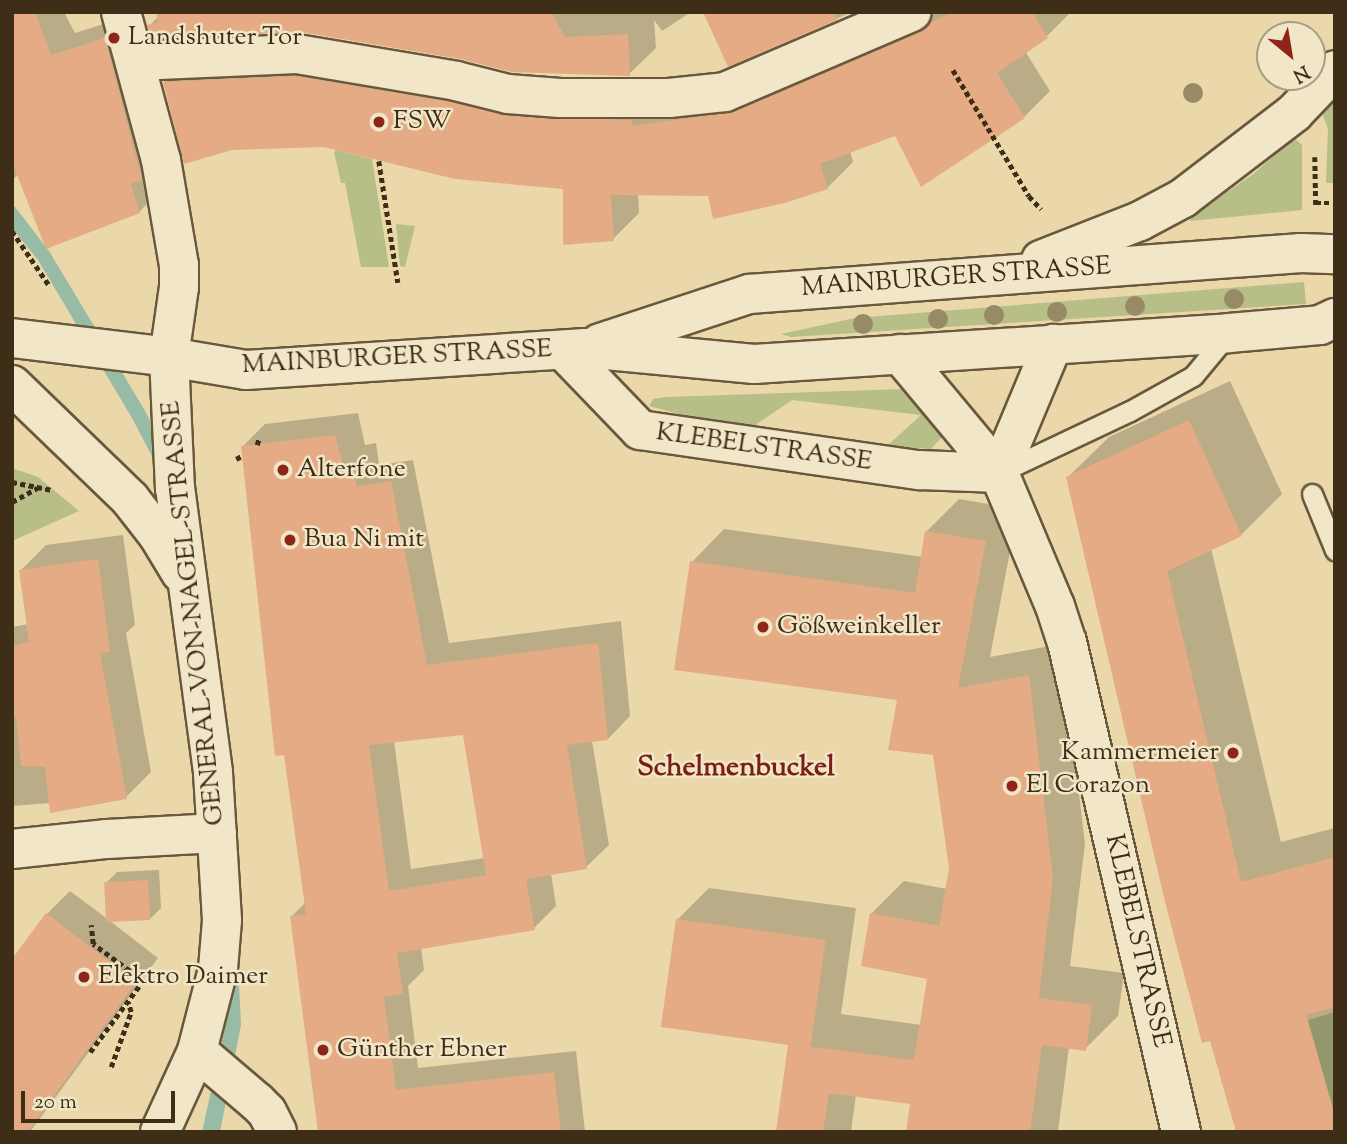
<!DOCTYPE html>
<html>
<head>
<meta charset="utf-8">
<style>
  body { margin:0 }
  #map { position:relative; width:1347px; height:1144px; overflow:hidden; background:#ead8aa; font-family:"Sorts Mill Goudy",serif }
  div>[style] { position:absolute }
  .green>* { inset:0; background:#b8be87 }
  .water>* { inset:0; background:#98bba5 }
  .shadow>* { inset:0; background:#0003 }
  .building>* { inset:0; background:#e5ab84; transform-origin:0 0 }
  .path>* { height:4.5px; margin-top:-2.25px; transform-origin:0; background:repeating-linear-gradient(90deg,#3e2e18 0 5px,transparent 0 8.5px) }
  .roads { filter:drop-shadow(2px 0 #69583c) drop-shadow(-2px 0 #69583c) drop-shadow(0 2px #69583c) drop-shadow(0 -2px #69583c) }
  .lane>* { height:19px; margin:-9.5px; padding:0 9.5px; transform-origin:9.5px; border-radius:9.5px; background:#f1e6c8 }
  .street>* { height:38px; margin:-19px; padding:0 19px; transform-origin:19px; border-radius:19px; background:#f1e6c8 }
  .secondary>* { height:38px; margin:-19px; padding:0 19px; transform-origin:19px; border-radius:19px; background:#f1e6c8 }
  .trees>* { width:20px; height:20px; margin:-10px; border-radius:50%; background:#998a66 }
  .dots>* { width:19px; height:19px; translate:-50% -50%; box-sizing:border-box; border:4px solid #f1e6c8; border-radius:50% }
  span { translate:-50% -50%; white-space:nowrap; text-align:center; line-height:1.15; -webkit-text-stroke:5px #f1e6c8; paint-order:stroke }
  .poi-label { font-size:26px; color:#3e2e18 }
  .left { translate:0 -50%; text-align:left }
  .right { translate:-100% -50%; text-align:right }
  .street-label { font-size:26px; color:#3e2e18 }
  .neighbourhood-label { font-size:28px; color:#7a1f14; font-weight:700 }
  .frame { position:absolute; inset:0; border:14px solid #3e2e18; pointer-events:none }
  .north { position:absolute; left:1256px; top:21px; width:70px; height:70px; box-sizing:border-box; background:#f1e6c8; border:2px solid #a99c82; border-radius:50%; rotate:150deg; font-size:19px; font-weight:700; line-height:28px; text-align:center; color:#3e2e18 }
  .north::after { content:''; display:block; margin:auto; width:24px; height:32px; background:#8f2418; clip-path:polygon(50% 0,100% 100%,50% 72%,0 100%) }
  .scale { position:absolute; left:21px; top:1091px; width:154px; height:32px; box-sizing:border-box; border:4px solid #3e2e18; border-top:0; padding-left:9px; font-size:21px; line-height:24px; white-space:nowrap; color:#3e2e18; -webkit-text-stroke:5px #f1e6c8; paint-order:stroke }
</style>
</head>
<body>
<div id="map">
  <div class="green">
    <i style="clip-path:polygon(1335px 97px,1335px 183px,1326px 183px,1328px 129px,1322px 113px)"></i>
    <i style="clip-path:polygon(1294px 138px,1302px 145px,1302px 210px,1190px 221px,1191px 217px,1252px 175px)"></i>
    <i style="clip-path:polygon(336px 150px,372px 159px,389px 267px,361px 267px,345px 183px,341px 183px,334px 152px)"></i>
    <i style="clip-path:polygon(396px 224px,415px 226px,405px 267px,400px 266px)"></i>
    <i style="clip-path:polygon(1304px 282px,1306px 304px,791px 337px,781px 334px,855px 318px)"></i>
    <i style="clip-path:polygon(905px 389px,939px 428px,942px 437px,931px 449px,887px 446px,921px 415px,792px 400px,751px 428px,709px 422px,649px 406px,653px 399px,666px 397px)"></i>
    <i style="clip-path:polygon(12px 468px,38px 477px,79px 511px,12px 541px)"></i>
    <i style="clip-path:polygon(1335px 1012px,1335px 1116px,1308px 1020px)"></i>
  </div>
  <div class="water">
    <i style="clip-path:polygon(12px 203px,49px 251px,144px 409px,177px 474px,228px 753px,241px 1025px,220px 1132px,202px 1132px,226px 1022px,210px 754px,165px 481px,132px 418px,38px 260px,12px 228px)"></i>
  </div>
  <div class="shadow">
    <i style="clip-path:polygon(12px 12px,64px 12px,75px 33px,129px 16px,163px 188px,139px 212px,19px 174px,12px 180px)"></i>
    <i style="clip-path:polygon(158px 12px,691px 12px,662px 31px,654px 20px,656px 48px,629px 74px,460px 58px,301px 31px,149px 26px,159px 16px)"></i>
    <i style="clip-path:polygon(705px 12px,852px 12px,729px 65px)"></i>
    <i style="clip-path:polygon(935px 12px,1071px 12px,1047px 36px,1025px 51px,1050px 91px,1024px 117px,896px 134px,850px 151px,853px 162px,827px 188px,710px 194px,638px 193px,639px 213px,613px 239px,565px 188px,164px 82px,191px 56px,479px 77px,761px 87px)"></i>
    <i style="clip-path:polygon(1230px 381px,1282px 494px,1241px 535px,1211px 548px,1281px 842px,1335px 828px,1335px 1132px,1068px 477px,1109px 437px)"></i>
    <i style="clip-path:polygon(evenodd,358px 413px,365px 445px,376px 443px,379px 465px,413px 460px,449px 643px,621px 621px,630px 716px,608px 739px,592px 741px,609px 845px,586px 867px,551px 873px,556px 906px,534px 928px,421px 947px,424px 970px,408px 986px,418px 1068px,576px 1051px,585px 1132px,320px 1132px,291px 917px,306px 902px,242px 447px,265px 424px,358px 413px,465px 733px,485px 858px,411px 869px,394px 741px,465px 733px)"></i>
    <i style="clip-path:polygon(959px 499px,1018px 509px,990px 657px,1061px 644px,1085px 844px,1070px 966px,1124px 973px,1118px 1016px,1085px 1049px,1069px 1047px,1058px 1132px,907px 1132px,912px 1102px,856px 1095px,851px 1132px,778px 1132px,792px 1042px,678px 919px,709px 888px,856px 908px,841px 1014px,922px 1025px,929px 978px,871px 914px,904px 881px,947px 889px,950px 868px,935px 754px,899px 699px,692px 562px,724px 529px,923px 557px,927px 531px)"></i>
    <i style="clip-path:polygon(123px 535px,135px 625px,126px 633px,151px 772px,126px 797px,12px 806px,12px 627px,29px 624px,21px 570px,46px 545px)"></i>
    <i style="clip-path:polygon(159px 870px,161px 908px,150px 919px,110px 921px,158px 958px,30px 1132px,12px 1132px,47px 914px,70px 891px,109px 920px,106px 883px,117px 872px)"></i>
  </div>
  <div class="building">
    <i style="clip-path:polygon(12px 12px,35px 12px,51px 55px,105px 38px,142px 180px,131px 184px,140px 213px,46px 249px,12px 162px)"></i>
    <i style="clip-path:polygon(156px 12px,551px 12px,565px 37px,628px 34px,630px 76px,512px 72px,460px 59px,301px 32px,151px 38px,147px 25px,158px 22px)"></i>
    <i style="clip-path:polygon(703px 12px,833px 12px,837px 20px,728px 67px)"></i>
    <i style="clip-path:polygon(953px 12px,1032px 12px,1048px 38px,997px 73px,1025px 118px,921px 187px,895px 136px,820px 164px,828px 189px,785px 203px,713px 219px,708px 196px,611px 195px,614px 241px,563px 245px,563px 189px,455px 179px,324px 147px,232px 150px,184px 164px,163px 82px,296px 76px,452px 102px,506px 116px,632px 120px,632px 126px,733px 112px,921px 32px,931px 22px)"></i>
    <i style="clip-path:polygon(1189px 420px,1242px 536px,1167px 571px,1241px 882px,1335px 857px,1335px 1007px,1306px 1015px,1335px 1116px,1335px 1132px,1236px 1132px,1210px 1041px,1202px 1043px,1165px 902px,1066px 477px)"></i>
    <i style="clip-path:polygon(evenodd,335px 435px,343px 466px,353px 464px,357px 487px,391px 481px,427px 665px,598px 643px,608px 740px,567px 745px,587px 869px,526px 879px,535px 930px,397px 953px,403px 994px,384px 997px,396px 1090px,554px 1072px,561px 1132px,318px 1132px,290px 916px,306px 914px,284px 755px,275px 756px,241px 446px,335px 435px,463px 735px,486px 875px,389px 891px,369px 745px,463px 735px)"></i>
    <i style="clip-path:polygon(925px 531px,986px 541px,958px 688px,1029px 675px,1053px 878px,1039px 998px,1092px 1005px,1086px 1051px,1042px 1045px,1030px 1132px,906px 1132px,910px 1104px,829px 1093px,823px 1132px,776px 1132px,788px 1044px,914px 1060px,927px 979px,861px 966px,870px 913px,939px 926px,949px 868px,933px 755px,888px 750px,897px 700px,674px 670px,690px 561px,915px 593px)"></i>
    <i style="clip-path:polygon(98px 559px,110px 652px,100px 653px,127px 799px,50px 813px,45px 767px,21px 766px,16px 715px,12px 716px,12px 646px,29px 642px,19px 570px)"></i>
    <i style="left:148px;top:880px;width:40px;height:44px;rotate:87deg"></i>
    <i style="clip-path:polygon(46px 913px,136px 982px,28px 1132px,12px 1132px,12px 959px)"></i>
    <i style="left:676px;top:919px;width:151px;height:109px;rotate:8deg"></i>
  </div>
  <div class="path">
    <i style="left:953px;top:70px;width:147px;rotate:58.9deg"></i>
    <i style="left:1029px;top:196px;width:18px;rotate:47deg"></i>
    <i style="left:1315px;top:157px;width:50px;rotate:88.9deg"></i>
    <i style="left:379px;top:161px;width:123px;rotate:81.1deg"></i>
    <i style="left:1316px;top:203px;width:19px"></i>
    <i style="left:12px;top:231px;width:65px;rotate:55.6deg"></i>
    <i style="left:257px;top:445px;width:7px;rotate:-74deg"></i>
    <i style="left:236px;top:459px;width:7px;rotate:-27deg"></i>
    <i style="left:12px;top:482px;width:41px;rotate:11.3deg"></i>
    <i style="left:12px;top:502px;width:29px;rotate:-29deg"></i>
    <i style="left:90px;top:1052px;width:89px;rotate:-53.3deg"></i>
    <i style="left:143px;top:981px;width:62px;rotate:-143.5deg"></i>
    <i style="left:93px;top:944px;width:19px;rotate:-96deg"></i>
    <i style="left:111px;top:1067px;width:59px;rotate:-70deg"></i>
    <i style="left:131px;top:1012px;width:10px;rotate:-107deg"></i>
  </div>
  <div class="roads">
    <div class="lane">
      <i style="left:1003px;top:471px;width:140px;rotate:-25.3deg"></i>
      <i style="left:1130px;top:411px;width:72px;rotate:-29.1deg"></i>
      <i style="left:1193px;top:376px;width:55px;rotate:-50.2deg"></i>
      <i style="left:1312px;top:494px;width:61px;rotate:67.7deg"></i>
    </div>
    <div class="street">
      <i style="left:121px;top:12px;width:153px;rotate:74.9deg"></i>
      <i style="left:161px;top:160px;width:107px;rotate:80.3deg"></i>
      <i style="left:179px;top:265px;width:22px;rotate:90deg"></i>
      <i style="left:179px;top:287px;width:71px;rotate:98.1deg"></i>
      <i style="left:136px;top:61px;width:161px;rotate:-2.5deg"></i>
      <i style="left:297px;top:54px;width:161px;rotate:9.6deg"></i>
      <i style="left:456px;top:81px;width:54px;rotate:14deg"></i>
      <i style="left:508px;top:94px;width:52px;rotate:4.4deg"></i>
      <i style="left:560px;top:98px;width:109px"></i>
      <i style="left:669px;top:98px;width:56px;rotate:-6.1deg"></i>
      <i style="left:725px;top:92px;width:203px;rotate:-23.2deg"></i>
      <i style="left:563px;top:350px;width:111px;rotate:46.1deg"></i>
      <i style="left:640px;top:430px;width:282px;rotate:8.2deg"></i>
      <i style="left:919px;top:470px;width:80px;rotate:2.1deg"></i>
      <i style="left:900px;top:354px;width:155px;rotate:50.2deg"></i>
      <i style="left:999px;top:473px;width:144px;rotate:67.2deg"></i>
      <i style="left:1055px;top:606px;width:38px;rotate:72deg"></i>
      <i style="left:1067px;top:642px;width:503px;rotate:76.9deg"></i>
      <i style="left:999px;top:473px;width:140px;rotate:-67.3deg"></i>
      <i style="left:12px;top:849px;width:96px;rotate:-6deg"></i>
      <i style="left:107px;top:839px;width:110px;rotate:-3.1deg"></i>
      <i style="left:197px;top:1051px;width:79px;rotate:40.4deg"></i>
      <i style="left:257px;top:1102px;width:14px;rotate:45deg"></i>
      <i style="left:267px;top:1112px;width:22px;rotate:63deg"></i>
    </div>
    <div class="secondary">
      <i style="left:1041px;top:260px;width:106px;rotate:-21.5deg"></i>
      <i style="left:1140px;top:221px;width:49px;rotate:-28.1deg"></i>
      <i style="left:1183px;top:198px;width:140px;rotate:-37.4deg"></i>
      <i style="left:1294px;top:113px;width:59px;rotate:-46.4deg"></i>
      <i style="left:12px;top:338px;width:158px;rotate:6.9deg"></i>
      <i style="left:169px;top:357px;width:78px;rotate:9.6deg"></i>
      <i style="left:246px;top:370px;width:340px;rotate:-3.7deg"></i>
      <i style="left:585px;top:348px;width:170px;rotate:5.4deg"></i>
      <i style="left:754px;top:364px;width:476px;rotate:-3.7deg"></i>
      <i style="left:1229px;top:333px;width:91px;rotate:-5deg"></i>
      <i style="left:1320px;top:325px;width:17px;rotate:-25deg"></i>
      <i style="left:600px;top:343px;width:157px;rotate:-18.2deg"></i>
      <i style="left:749px;top:294px;width:554px;rotate:-4.25deg"></i>
      <i style="left:1301px;top:253px;width:34px;rotate:2deg"></i>
      <i style="left:12px;top:385px;width:164px;rotate:44deg"></i>
      <i style="left:130px;top:499px;width:46px;rotate:52.1deg"></i>
      <i style="left:158px;top:535px;width:44px;rotate:58.8deg"></i>
      <i style="left:160px;top:1132px;width:89px;rotate:-65.4deg"></i>
      <i style="left:197px;top:1051px;width:85px;rotate:-75.6deg"></i>
      <i style="left:218px;top:969px;width:49px;rotate:-85.3deg"></i>
      <i style="left:222px;top:920px;width:148px;rotate:-93.5deg"></i>
      <i style="left:213px;top:772px;width:286px;rotate:-97.6deg"></i>
      <i style="left:175px;top:489px;width:132px;rotate:-92.6deg"></i>
    </div>
  </div>
  <div class="trees">
    <i style="left:1193px;top:93px"></i>
    <i style="left:1234px;top:299px"></i>
    <i style="left:1135px;top:306px"></i>
    <i style="left:1057px;top:312px"></i>
    <i style="left:994px;top:315px"></i>
    <i style="left:938px;top:319px"></i>
    <i style="left:863px;top:324px"></i>
  </div>
  <div class="dots">
    <i style="left:114px;top:38px;background:#8f2418"></i>
    <i style="left:379px;top:122px;background:#8f2418"></i>
    <i style="left:283px;top:470px;background:#8f2418"></i>
    <i style="left:290px;top:540px;background:#8f2418"></i>
    <i style="left:763px;top:627px;background:#8f2418"></i>
    <i style="left:1233px;top:753px;background:#8f2418"></i>
    <i style="left:1012px;top:786px;background:#8f2418"></i>
    <i style="left:84px;top:977px;background:#8f2418"></i>
    <i style="left:323px;top:1050px;background:#8f2418"></i>
  </div>
  <div class="poi-label">
    <span class="left" style="left:128px;top:38px">Landshuter Tor</span>
    <span class="left" style="left:393px;top:122px">FSW</span>
    <span class="left" style="left:297px;top:470px">Alterfone</span>
    <span class="left" style="left:304px;top:540px">Bua Ni mit</span>
    <span class="left" style="left:777px;top:627px">Gößweinkeller</span>
    <span class="right" style="left:1219px;top:753px">Kammermeier</span>
    <span class="left" style="left:1026px;top:786px">El Corazon</span>
    <span class="left" style="left:98px;top:977px">Elektro Daimer</span>
    <span class="left" style="left:337px;top:1050px">Günther Ebner</span>
  </div>
  <div class="street-label">
    <span style="left:956px;top:278px;rotate:-4deg">MAINBURGER STRASSE</span>
    <span style="left:397px;top:358px;rotate:-3deg">MAINBURGER STRASSE</span>
    <span style="left:764px;top:448px;rotate:8deg">KLEBELSTRASSE</span>
    <span style="left:194px;top:613px;rotate:-96deg">GENERAL-VON-NAGEL-STRASSE</span>
    <span style="left:1137px;top:941px;rotate:77deg">KLEBELSTRASSE</span>
  </div>
  <div class="neighbourhood-label">
    <span style="left:736px;top:768px">Schelmenbuckel</span>
  </div>
  <div class="frame"></div>
  <div class="north">N</div>
  <div class="scale">20 m</div>
</div>
</body>
</html>
